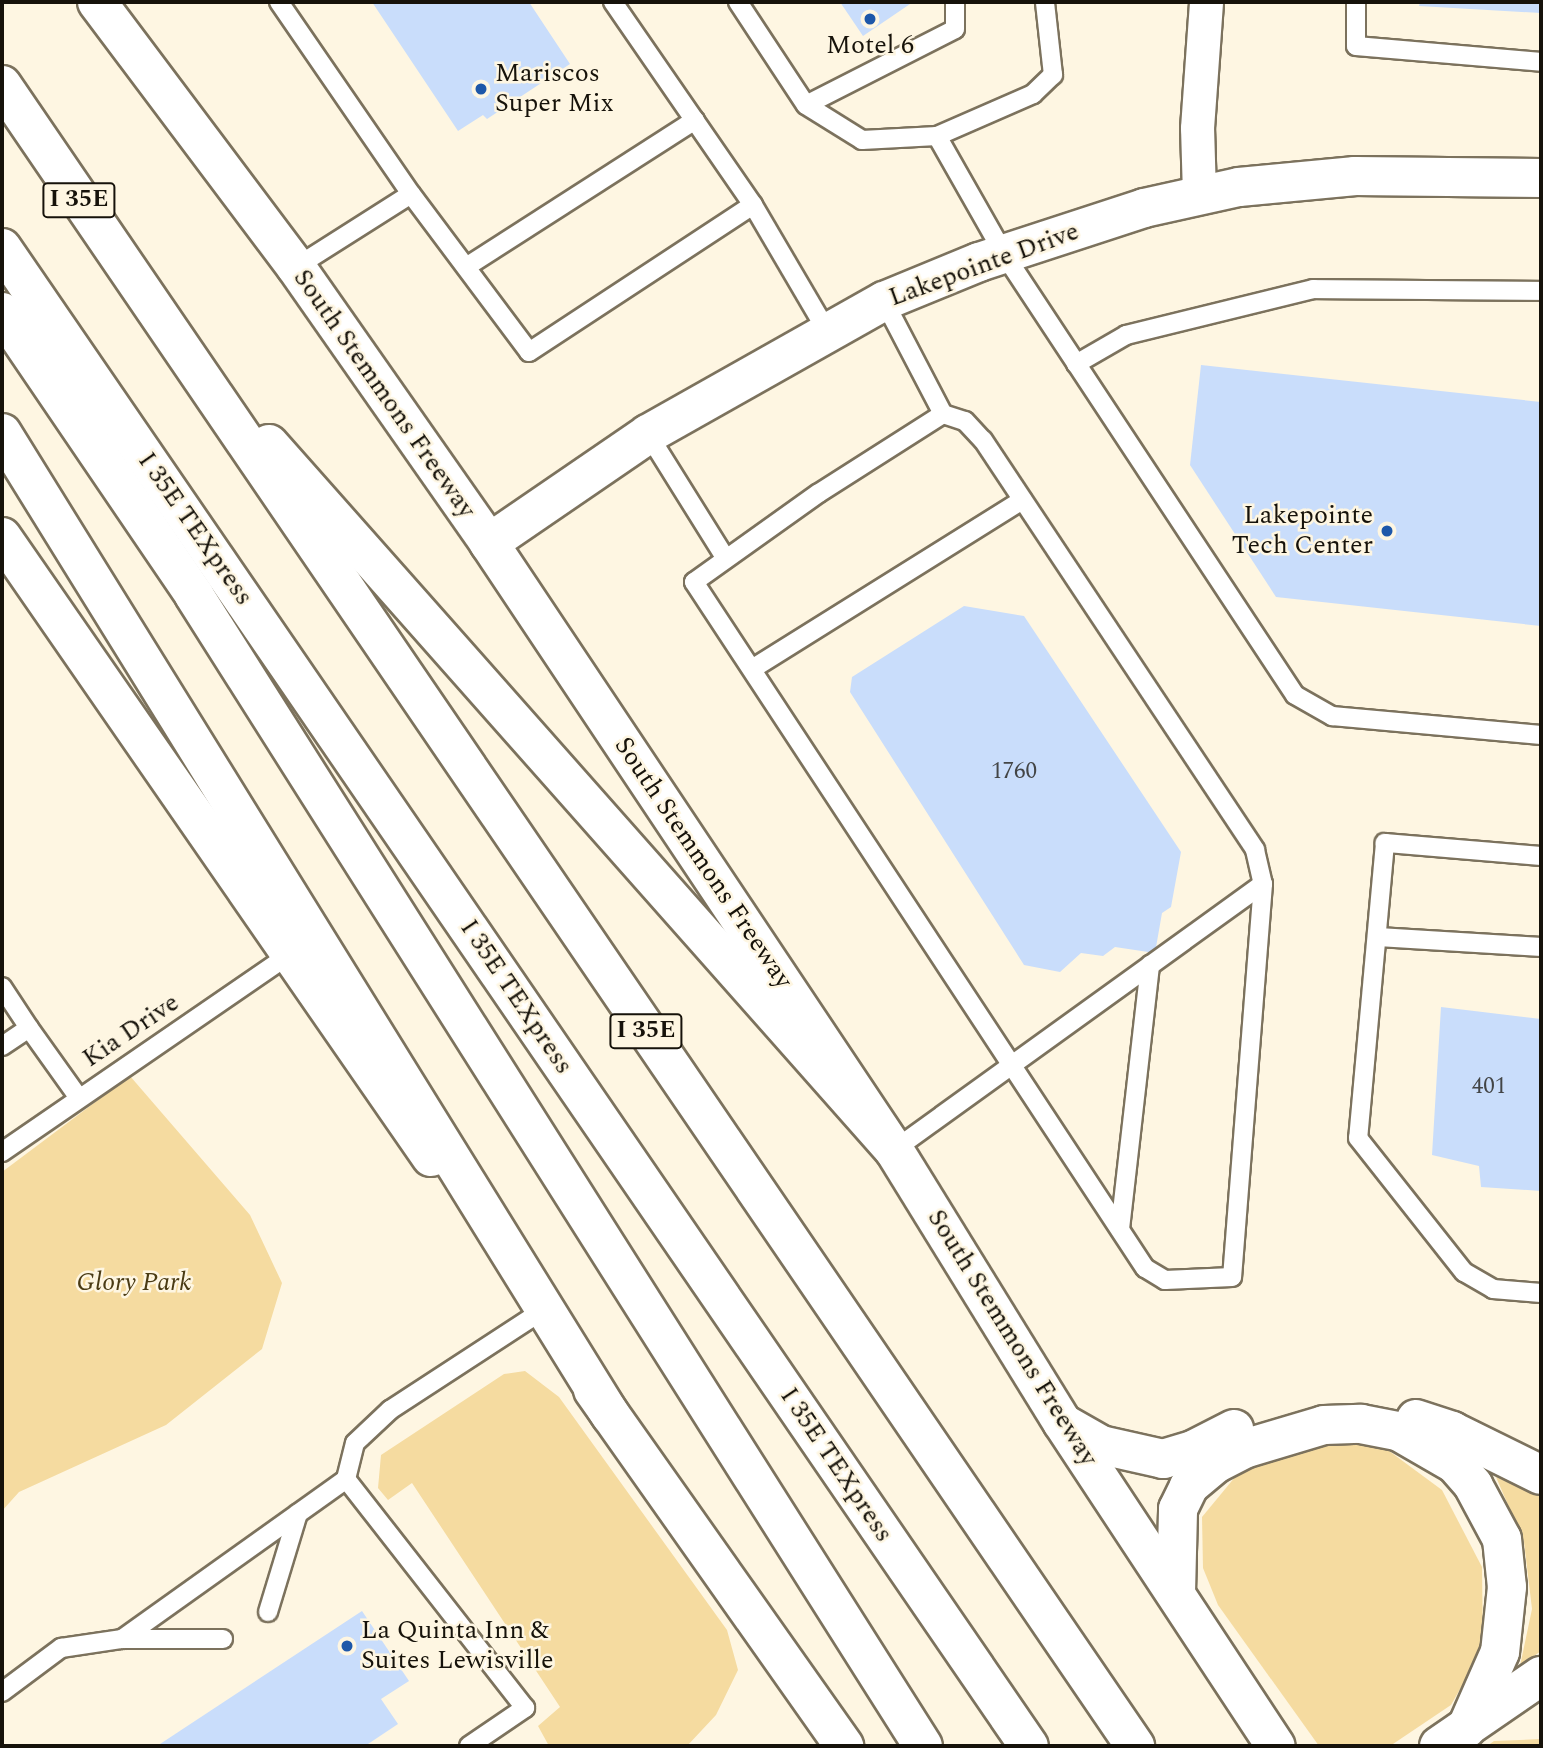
<!DOCTYPE html>
<html>
<head>
<meta charset="utf-8">
<style>
  body { margin:0 }
  #map { position:relative; width:1543px; height:1748px; overflow:hidden; background:#fef6e2; font-family:Spectral,serif }
  div>[style] { position:absolute }
  .green>* { inset:0; background:#f5dba0 }
  .building>* { inset:0; background:#c9ddfb }
  .roads { filter:drop-shadow(2px 0 #7c725d) drop-shadow(-2px 0 #7c725d) drop-shadow(0 2px #7c725d) drop-shadow(0 -2px #7c725d) }
  .service>* { height:18px; margin:-9px; padding:0 9px; transform-origin:9px; border-radius:9px; background:#fff }
  .minor>* { height:33px; margin:-16.5px; padding:0 16.5px; transform-origin:16.5px; border-radius:16.5px; background:#fff }
  .secondary>* { height:38px; margin:-19px; padding:0 19px; transform-origin:19px; border-radius:19px; background:#fff }
  .motorway>* { height:38px; margin:-19px; padding:0 19px; transform-origin:19px; border-radius:19px; background:#fff }
  .dots>* { width:19px; height:19px; translate:-50% -50%; box-sizing:border-box; border:4px solid #fef6e2; border-radius:50% }
  span { translate:-50% -50%; white-space:nowrap; text-align:center; line-height:1.15; -webkit-text-stroke:5px #fef6e2; paint-order:stroke }
  .number-label { font-size:23px; color:#434546 }
  .number-label span { -webkit-text-stroke-width:0 }
  .shield-label span { padding:2px 5px; background:#fef6e2; border:2px solid; border-radius:5px; -webkit-text-stroke-width:0 }
  .shield-label { font-size:24px; color:#16120a; font-weight:700 }
  .poi-label { font-size:26px; color:#16120a }
  .left { translate:0 -50%; text-align:left }
  .right { translate:-100% -50%; text-align:right }
  .street-label { font-size:26px; color:#16120a }
  .park-label { font-size:26px; color:#4a3b14; font-style:italic }
  .frame { position:absolute; inset:0; border:4px solid #16120a; pointer-events:none }
</style>
</head>
<body>
<div id="map">
  <div class="green">
    <i style="clip-path:polygon(130px 1076px,250px 1215px,282px 1283px,262px 1349px,166px 1425px,19px 1492px,2px 1511px,2px 1172px)"></i>
    <i style="clip-path:polygon(525px 1371px,559px 1397px,727px 1630px,738px 1670px,716px 1715px,687px 1746px,549px 1746px,538px 1726px,560px 1707px,412px 1483px,388px 1500px,378px 1488px,381px 1455px,504px 1374px)"></i>
    <i style="clip-path:polygon(1312px 1443px,1381px 1445px,1442px 1490px,1482px 1567px,1483px 1649px,1451px 1705px,1390px 1746px,1319px 1746px,1218px 1605px,1203px 1568px,1202px 1517px,1245px 1465px)"></i>
    <i style="clip-path:polygon(1496px 1477px,1541px 1496px,1541px 1651px,1520px 1666px,1532px 1609px,1524px 1542px)"></i>
    <i style="clip-path:polygon(1541px 1739px,1541px 1746px,1487px 1746px,1494px 1741px)"></i>
  </div>
  <div class="building">
    <i style="clip-path:polygon(372px 2px,529px 2px,570px 64px,487px 119px,483px 115px,458px 131px)"></i>
    <i style="clip-path:polygon(840px 2px,913px 2px,863px 36px)"></i>
    <i style="clip-path:polygon(1420px 2px,1541px 2px,1541px 13px,1419px 6px)"></i>
    <i style="clip-path:polygon(1201px 365px,1541px 402px,1541px 626px,1276px 597px,1190px 465px)"></i>
    <i style="clip-path:polygon(964px 606px,1024px 616px,1181px 852px,1171px 907px,1162px 913px,1155px 953px,1115px 947px,1103px 956px,1081px 953px,1060px 972px,1024px 965px,850px 692px,852px 677px)"></i>
    <i style="clip-path:polygon(1441px 1007px,1541px 1019px,1541px 1191px,1481px 1187px,1479px 1166px,1432px 1155px)"></i>
    <i style="clip-path:polygon(362px 1611px,409px 1681px,381px 1699px,398px 1724px,365px 1746px,157px 1746px)"></i>
  </div>
  <div class="roads">
    <div class="service">
      <i style="left:279px;top:2px;width:233px;rotate:55.5deg"></i>
      <i style="left:613px;top:2px;width:247px;rotate:55.4deg"></i>
      <i style="left:753px;top:205px;width:146px;rotate:59.6deg"></i>
      <i style="left:738px;top:2px;width:123px;rotate:56.6deg"></i>
      <i style="left:806px;top:105px;width:66px;rotate:32deg"></i>
      <i style="left:862px;top:140px;width:75px;rotate:-3.1deg"></i>
      <i style="left:937px;top:136px;width:136px;rotate:60.4deg"></i>
      <i style="left:1004px;top:254px;width:528px;rotate:56.58deg"></i>
      <i style="left:1295px;top:695px;width:43px;rotate:29.6deg"></i>
      <i style="left:1332px;top:716px;width:210px;rotate:5.2deg"></i>
      <i style="left:1356px;top:2px;width:44px;rotate:90deg"></i>
      <i style="left:1356px;top:46px;width:186px;rotate:4.9deg"></i>
      <i style="left:806px;top:105px;width:167px;rotate:-27deg"></i>
      <i style="left:955px;top:29px;width:27px;rotate:-90deg"></i>
      <i style="left:937px;top:136px;width:105px;rotate:-23.6deg"></i>
      <i style="left:1033px;top:94px;width:28px;rotate:-44deg"></i>
      <i style="left:1053px;top:75px;width:73px;rotate:-96.3deg"></i>
      <i style="left:296px;top:267px;width:136px;rotate:-32.4deg"></i>
      <i style="left:411px;top:194px;width:197px;rotate:53.2deg"></i>
      <i style="left:529px;top:352px;width:268px;rotate:-33.3deg"></i>
      <i style="left:466px;top:267px;width:272px;rotate:-32.7deg"></i>
      <i style="left:884px;top:301px;width:127px;rotate:62.4deg"></i>
      <i style="left:1076px;top:364px;width:58px;rotate:-30.1deg"></i>
      <i style="left:1126px;top:335px;width:193px;rotate:-13.8deg"></i>
      <i style="left:1313px;top:289px;width:228px;rotate:0.5deg"></i>
      <i style="left:943px;top:414px;width:23px;rotate:18deg"></i>
      <i style="left:965px;top:421px;width:26px;rotate:47deg"></i>
      <i style="left:983px;top:440px;width:492px;rotate:56.4deg"></i>
      <i style="left:1255px;top:850px;width:35px;rotate:77deg"></i>
      <i style="left:1263px;top:884px;width:394px;rotate:94.5deg"></i>
      <i style="left:1232px;top:1277px;width:67px;rotate:177.4deg"></i>
      <i style="left:1165px;top:1280px;width:23px;rotate:-149deg"></i>
      <i style="left:1145px;top:1268px;width:821px;rotate:-123.32deg"></i>
      <i style="left:694px;top:582px;width:153px;rotate:-35.5deg"></i>
      <i style="left:819px;top:493px;width:147px;rotate:-32.5deg"></i>
      <i style="left:648px;top:434px;width:147px;rotate:58deg"></i>
      <i style="left:752px;top:669px;width:319px;rotate:-32deg"></i>
      <i style="left:1541px;top:856px;width:157px;rotate:-175.2deg"></i>
      <i style="left:1385px;top:843px;width:296px;rotate:95.2deg"></i>
      <i style="left:1358px;top:1138px;width:171px;rotate:51.7deg"></i>
      <i style="left:1464px;top:1272px;width:34px;rotate:30deg"></i>
      <i style="left:1493px;top:1289px;width:48px;rotate:4.8deg"></i>
      <i style="left:1379px;top:937px;width:162px;rotate:3.5deg"></i>
      <i style="left:2px;top:987px;width:49px;rotate:56.6deg"></i>
      <i style="left:29px;top:1028px;width:32px;rotate:146deg"></i>
      <i style="left:29px;top:1028px;width:86px;rotate:54.5deg"></i>
      <i style="left:894px;top:1150px;width:455px;rotate:-35.8deg"></i>
      <i style="left:2px;top:1152px;width:349px;rotate:-34.5deg"></i>
      <i style="left:1120px;top:1229px;width:266px;rotate:-83.5deg"></i>
      <i style="left:268px;top:1612px;width:103px;rotate:-73.1deg"></i>
      <i style="left:122px;top:1639px;width:101px"></i>
      <i style="left:2px;top:1692px;width:74px;rotate:-36.7deg"></i>
      <i style="left:61px;top:1648px;width:62px;rotate:-8.4deg"></i>
      <i style="left:122px;top:1639px;width:275px;rotate:-35.5deg"></i>
      <i style="left:469px;top:1746px;width:68px;rotate:-34.2deg"></i>
      <i style="left:525px;top:1708px;width:291px;rotate:-128deg"></i>
      <i style="left:346px;top:1479px;width:37px;rotate:-76deg"></i>
      <i style="left:355px;top:1443px;width:48px;rotate:-43.3deg"></i>
      <i style="left:390px;top:1410px;width:178px;rotate:-33.1deg"></i>
    </div>
    <div class="minor">
      <i style="left:1199px;top:194px;width:66px;rotate:-91.7deg"></i>
      <i style="left:1197px;top:128px;width:126px;rotate:-85.9deg"></i>
    </div>
    <div class="secondary">
      <i style="left:97px;top:2px;width:331px;rotate:53.1deg"></i>
      <i style="left:296px;top:267px;width:337px;rotate:55deg"></i>
      <i style="left:489px;top:543px;width:730px;rotate:56.29deg"></i>
      <i style="left:894px;top:1150px;width:320px;rotate:58.3deg"></i>
      <i style="left:1062px;top:1422px;width:388px;rotate:56.6deg"></i>
      <i style="left:2px;top:537px;width:754px;rotate:55.32deg"></i>
      <i style="left:489px;top:543px;width:193px;rotate:-34.4deg"></i>
      <i style="left:648px;top:434px;width:271px;rotate:-29.4deg"></i>
      <i style="left:884px;top:301px;width:103px;rotate:-22.3deg"></i>
      <i style="left:979px;top:262px;width:174px;rotate:-18.1deg"></i>
      <i style="left:1144px;top:208px;width:97px;rotate:-12.5deg"></i>
      <i style="left:1239px;top:187px;width:117px;rotate:-5.4deg"></i>
      <i style="left:1355px;top:176px;width:186px;rotate:0.6deg"></i>
      <i style="left:593px;top:1390px;width:436px;rotate:54.8deg"></i>
      <i style="left:1416px;top:1419px;width:38px;rotate:18deg"></i>
      <i style="left:1452px;top:1431px;width:99px;rotate:26.3deg"></i>
      <i style="left:1066px;top:1425px;width:40px;rotate:29.7deg"></i>
      <i style="left:1101px;top:1445px;width:64px;rotate:12.7deg"></i>
      <i style="left:1163px;top:1459px;width:34px;rotate:-17deg"></i>
      <i style="left:1195px;top:1449px;width:44px;rotate:-27.1deg"></i>
      <i style="left:1176px;top:1593px;width:84px;rotate:-88.6deg"></i>
      <i style="left:1178px;top:1509px;width:25px;rotate:-64deg"></i>
      <i style="left:1189px;top:1486px;width:34px;rotate:-40deg"></i>
      <i style="left:1215px;top:1464px;width:36px;rotate:-27deg"></i>
      <i style="left:1247px;top:1448px;width:80px;rotate:-16.6deg"></i>
      <i style="left:1324px;top:1425px;width:37px;rotate:-2deg"></i>
      <i style="left:1361px;top:1424px;width:38px;rotate:11deg"></i>
      <i style="left:1398px;top:1431px;width:66px;rotate:30.1deg"></i>
      <i style="left:1455px;top:1464px;width:28px;rotate:49deg"></i>
      <i style="left:1473px;top:1485px;width:61px;rotate:61.8deg"></i>
      <i style="left:1502px;top:1539px;width:48px;rotate:84.1deg"></i>
      <i style="left:1507px;top:1587px;width:65px;rotate:96.1deg"></i>
      <i style="left:1500px;top:1652px;width:84px;rotate:113.8deg"></i>
      <i style="left:1439px;top:1746px;width:124px;rotate:-34.5deg"></i>
    </div>
    <div class="motorway">
      <i style="left:2px;top:85px;width:2011px;rotate:55.7deg"></i>
      <i style="left:2px;top:248px;width:1816px;rotate:55.57deg"></i>
      <i style="left:2px;top:312px;width:342px;rotate:55.8deg"></i>
      <i style="left:194px;top:595px;width:1362px;rotate:57.65deg"></i>
      <i style="left:2px;top:433px;width:1156px;rotate:58.22deg"></i>
      <i style="left:269px;top:444px;width:943px;rotate:48.48deg"></i>
    </div>
  </div>
  <div class="dots">
    <i style="left:870px;top:19px;background:#1d57a9"></i>
    <i style="left:481px;top:89px;background:#1d57a9"></i>
    <i style="left:1387px;top:531px;background:#1d57a9"></i>
    <i style="left:347px;top:1646px;background:#1d57a9"></i>
  </div>
  <div class="number-label">
    <span style="left:1014px;top:772px">1760</span>
    <span style="left:1489px;top:1087px">401</span>
  </div>
  <div class="shield-label">
    <span style="left:79px;top:200px">I 35E</span>
    <span style="left:646px;top:1031px">I 35E</span>
  </div>
  <div class="poi-label">
    <span style="left:870px;top:46px">Motel 6</span>
    <span class="left" style="left:495px;top:89px">Mariscos<br>Super Mix</span>
    <span class="right" style="left:1373px;top:531px">Lakepointe<br>Tech Center</span>
    <span class="left" style="left:361px;top:1646px">La Quinta Inn &amp;<br>Suites Lewisville</span>
  </div>
  <div class="street-label">
    <span style="left:984px;top:265px;rotate:-20deg">Lakepointe Drive</span>
    <span style="left:384px;top:394px;rotate:55deg">South Stemmons Freeway</span>
    <span style="left:195px;top:529px;rotate:55deg">I 35E TEXpress</span>
    <span style="left:703px;top:863px;rotate:56deg">South Stemmons Freeway</span>
    <span style="left:516px;top:997px;rotate:56deg">I 35E TEXpress</span>
    <span style="left:131px;top:1031px;rotate:-34deg">Kia Drive</span>
    <span style="left:1012px;top:1338px;rotate:58deg">South Stemmons Freeway</span>
    <span style="left:836px;top:1465px;rotate:56deg">I 35E TEXpress</span>
  </div>
  <div class="park-label">
    <span style="left:134px;top:1283px">Glory Park</span>
  </div>
  <div class="frame"></div>
</div>
</body>
</html>
